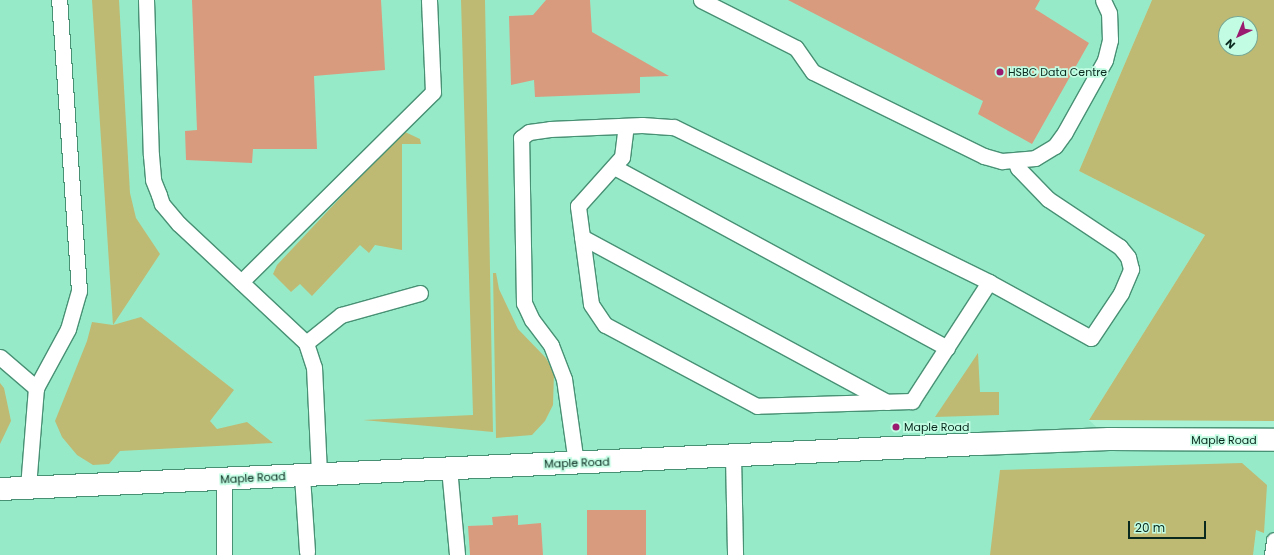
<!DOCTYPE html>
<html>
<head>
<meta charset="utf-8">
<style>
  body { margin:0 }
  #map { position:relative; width:1274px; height:555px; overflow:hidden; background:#a9f3d4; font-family:Poppins,sans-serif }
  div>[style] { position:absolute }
  .built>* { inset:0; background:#97eac8 }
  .green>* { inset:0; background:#beba73 }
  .building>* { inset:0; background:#d99b7d; transform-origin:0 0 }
  .roads { filter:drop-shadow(1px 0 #489175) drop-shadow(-1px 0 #489175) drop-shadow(0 1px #489175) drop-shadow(0 -1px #489175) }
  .service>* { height:15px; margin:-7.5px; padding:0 7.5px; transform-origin:7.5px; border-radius:7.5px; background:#fff }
  .tertiary>* { height:22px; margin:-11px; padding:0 11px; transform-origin:11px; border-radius:11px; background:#fff }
  .dots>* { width:11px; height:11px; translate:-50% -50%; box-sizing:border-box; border:2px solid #c2fde3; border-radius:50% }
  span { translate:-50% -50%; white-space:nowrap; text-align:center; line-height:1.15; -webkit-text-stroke:3.5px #c2fde3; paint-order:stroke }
  .poi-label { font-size:11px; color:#09291e }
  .left { translate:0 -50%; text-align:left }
  .street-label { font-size:11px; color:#09291e }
  .north { position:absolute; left:1218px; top:16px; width:40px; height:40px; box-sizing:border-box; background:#c2fde3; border:1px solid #78a894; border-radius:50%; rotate:224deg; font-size:11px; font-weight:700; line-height:16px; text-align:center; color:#09291e }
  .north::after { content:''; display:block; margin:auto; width:14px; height:18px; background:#9a1a6f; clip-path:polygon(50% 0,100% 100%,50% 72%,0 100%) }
  .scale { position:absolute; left:1128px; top:521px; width:78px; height:18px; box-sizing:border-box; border:2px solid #09291e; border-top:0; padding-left:5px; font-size:12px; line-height:14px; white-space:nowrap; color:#09291e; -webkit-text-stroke:3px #c2fde3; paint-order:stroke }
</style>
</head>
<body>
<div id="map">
  <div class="built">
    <i style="clip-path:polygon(0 0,1152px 0,1079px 171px,1205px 235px,1089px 420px,1109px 439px,1274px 440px,1274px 555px,0 555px)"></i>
  </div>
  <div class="green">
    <i style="clip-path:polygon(92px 0,119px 0,130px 193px,136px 218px,160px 254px,113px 325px,141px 317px,234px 390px,210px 421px,217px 429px,247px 422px,273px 443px,120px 451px,109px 464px,93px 465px,77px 455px,62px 437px,55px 421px,87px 341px,92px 322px,113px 325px)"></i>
    <i style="clip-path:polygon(461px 0,485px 0,493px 432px,363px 420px,473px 415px)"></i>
    <i style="clip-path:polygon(evenodd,1152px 0,1274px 0,1274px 421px,1089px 420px,1205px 235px,1079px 171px,1152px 0,1226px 24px,1250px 24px,1250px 48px,1226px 48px,1226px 24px)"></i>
    <i style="clip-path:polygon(403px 131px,420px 139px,421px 144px,402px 144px,402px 250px,375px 245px,369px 253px,360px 245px,312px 296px,300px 284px,291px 292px,273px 274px,277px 265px)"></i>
    <i style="clip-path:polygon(493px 273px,496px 273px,499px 289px,518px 329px,546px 358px,554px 373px,553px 405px,545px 421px,532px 435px,496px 438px)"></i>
    <i style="clip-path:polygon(978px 353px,980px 392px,999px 392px,999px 415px,935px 417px)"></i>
    <i style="clip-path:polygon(0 383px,4px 388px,11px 421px,0 444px)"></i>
    <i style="clip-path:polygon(1242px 463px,1267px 485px,1264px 533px,1256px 530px,1253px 555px,990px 555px,1000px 470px)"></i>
  </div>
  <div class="building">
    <i style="clip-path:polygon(192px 0,381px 0,385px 70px,314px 76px,317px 149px,253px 149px,252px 163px,186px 160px,185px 131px,197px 130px)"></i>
    <i style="clip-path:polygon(546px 0,590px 0,592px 32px,669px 76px,640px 77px,640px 93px,535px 97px,534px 80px,511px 85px,509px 16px,533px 15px)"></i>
    <i style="clip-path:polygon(788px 0,1040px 0,1035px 9px,1089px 43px,1032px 144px,978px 114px,983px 101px)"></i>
    <i style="left:587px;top:510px;width:59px;height:45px"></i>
    <i style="clip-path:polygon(518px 515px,518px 525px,541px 523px,543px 555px,470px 555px,468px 526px,493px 525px,492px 517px)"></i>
  </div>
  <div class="roads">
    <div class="service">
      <i style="left:146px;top:0;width:155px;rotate:88.2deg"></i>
      <i style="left:151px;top:155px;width:25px;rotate:85deg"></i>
      <i style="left:153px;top:180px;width:16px;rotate:68deg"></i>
      <i style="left:159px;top:195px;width:9px;rotate:72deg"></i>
      <i style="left:162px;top:204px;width:26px;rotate:50deg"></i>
      <i style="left:179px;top:224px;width:174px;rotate:43.1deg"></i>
      <i style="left:306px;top:343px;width:25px;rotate:72deg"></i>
      <i style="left:314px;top:367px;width:108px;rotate:87.3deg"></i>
      <i style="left:701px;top:0;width:106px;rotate:26.8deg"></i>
      <i style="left:796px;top:48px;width:29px;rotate:55deg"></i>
      <i style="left:813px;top:72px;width:191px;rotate:26.2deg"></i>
      <i style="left:984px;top:156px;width:19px;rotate:16deg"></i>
      <i style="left:1002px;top:161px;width:33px;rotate:-5deg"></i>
      <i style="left:1035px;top:158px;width:23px;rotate:-31deg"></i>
      <i style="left:1055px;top:146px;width:17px;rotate:-54deg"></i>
      <i style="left:1065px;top:132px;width:82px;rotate:-60.9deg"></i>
      <i style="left:1105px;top:60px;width:21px;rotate:-76deg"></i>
      <i style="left:1110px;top:40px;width:27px;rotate:-92deg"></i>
      <i style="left:1109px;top:13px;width:14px;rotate:-115deg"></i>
      <i style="left:614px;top:167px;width:379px;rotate:28.5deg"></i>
      <i style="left:582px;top:237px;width:347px;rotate:28.4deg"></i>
      <i style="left:241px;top:282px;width:270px;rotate:-44.7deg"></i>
      <i style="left:433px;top:92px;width:92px;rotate:-92.5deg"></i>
      <i style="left:989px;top:282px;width:116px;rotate:28.8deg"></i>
      <i style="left:1091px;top:338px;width:54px;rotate:-56.3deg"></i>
      <i style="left:1121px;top:293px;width:26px;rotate:-67deg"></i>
      <i style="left:1131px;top:269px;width:12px;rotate:-104deg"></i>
      <i style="left:1128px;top:257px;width:13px;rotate:-129deg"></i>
      <i style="left:1120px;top:247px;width:87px;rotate:-146.3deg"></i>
      <i style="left:1048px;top:199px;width:43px;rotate:-134.1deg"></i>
      <i style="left:1018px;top:168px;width:8px;rotate:-113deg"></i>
      <i style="left:306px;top:343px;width:45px;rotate:-38.7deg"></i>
      <i style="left:341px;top:315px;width:82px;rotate:-15.6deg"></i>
      <i style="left:0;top:357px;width:48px;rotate:40.7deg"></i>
      <i style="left:733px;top:456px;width:99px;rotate:88.8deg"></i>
      <i style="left:576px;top:463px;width:85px;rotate:-98.1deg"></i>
      <i style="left:564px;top:379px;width:36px;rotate:-111deg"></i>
      <i style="left:551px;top:345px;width:31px;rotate:-127deg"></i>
      <i style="left:532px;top:320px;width:19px;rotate:-115deg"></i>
      <i style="left:524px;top:303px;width:165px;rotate:-91deg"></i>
      <i style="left:521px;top:138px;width:10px;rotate:-37deg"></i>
      <i style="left:529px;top:132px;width:21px;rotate:-8deg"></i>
      <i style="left:550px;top:129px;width:92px;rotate:-2.5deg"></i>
      <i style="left:642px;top:125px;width:32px;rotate:4deg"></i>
      <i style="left:674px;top:127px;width:351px;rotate:26.2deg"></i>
      <i style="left:989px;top:282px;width:142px;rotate:122.9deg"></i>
      <i style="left:912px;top:401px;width:155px;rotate:178.2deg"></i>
      <i style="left:757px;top:406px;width:172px;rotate:-151.9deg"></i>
      <i style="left:605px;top:325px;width:25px;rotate:-124deg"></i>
      <i style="left:591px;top:304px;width:99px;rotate:-97.6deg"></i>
      <i style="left:578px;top:206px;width:66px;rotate:-48.1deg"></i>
      <i style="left:622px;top:157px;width:31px;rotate:-83deg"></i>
      <i style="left:449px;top:468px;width:87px;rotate:84.7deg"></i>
      <i style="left:302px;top:476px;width:76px;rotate:86.2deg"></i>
      <i style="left:224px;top:480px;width:75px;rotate:90deg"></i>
      <i style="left:28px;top:487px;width:99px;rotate:-85.4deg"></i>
      <i style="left:36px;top:388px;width:67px;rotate:-61.5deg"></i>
      <i style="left:68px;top:329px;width:40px;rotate:-74deg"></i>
      <i style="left:79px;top:291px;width:292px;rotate:-93.9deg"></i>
      <i style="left:1272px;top:555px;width:15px;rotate:-82deg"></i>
    </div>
    <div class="tertiary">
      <i style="left:0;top:489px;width:980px;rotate:-2.63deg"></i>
      <i style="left:979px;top:444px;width:130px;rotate:-2.2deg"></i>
      <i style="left:1109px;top:439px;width:165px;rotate:0.3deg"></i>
    </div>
  </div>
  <div class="dots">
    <i style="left:1000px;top:72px;background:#9a1a6f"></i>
    <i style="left:896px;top:427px;background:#9a1a6f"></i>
  </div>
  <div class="poi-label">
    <span class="left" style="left:1008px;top:72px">HSBC Data Centre</span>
    <span class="left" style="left:904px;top:427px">Maple Road</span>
  </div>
  <div class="street-label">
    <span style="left:1224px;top:440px">Maple Road</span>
    <span style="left:577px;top:463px;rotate:-2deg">Maple Road</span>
    <span style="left:253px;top:478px;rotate:-3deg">Maple Road</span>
  </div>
  <div class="north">N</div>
  <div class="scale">20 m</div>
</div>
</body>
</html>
